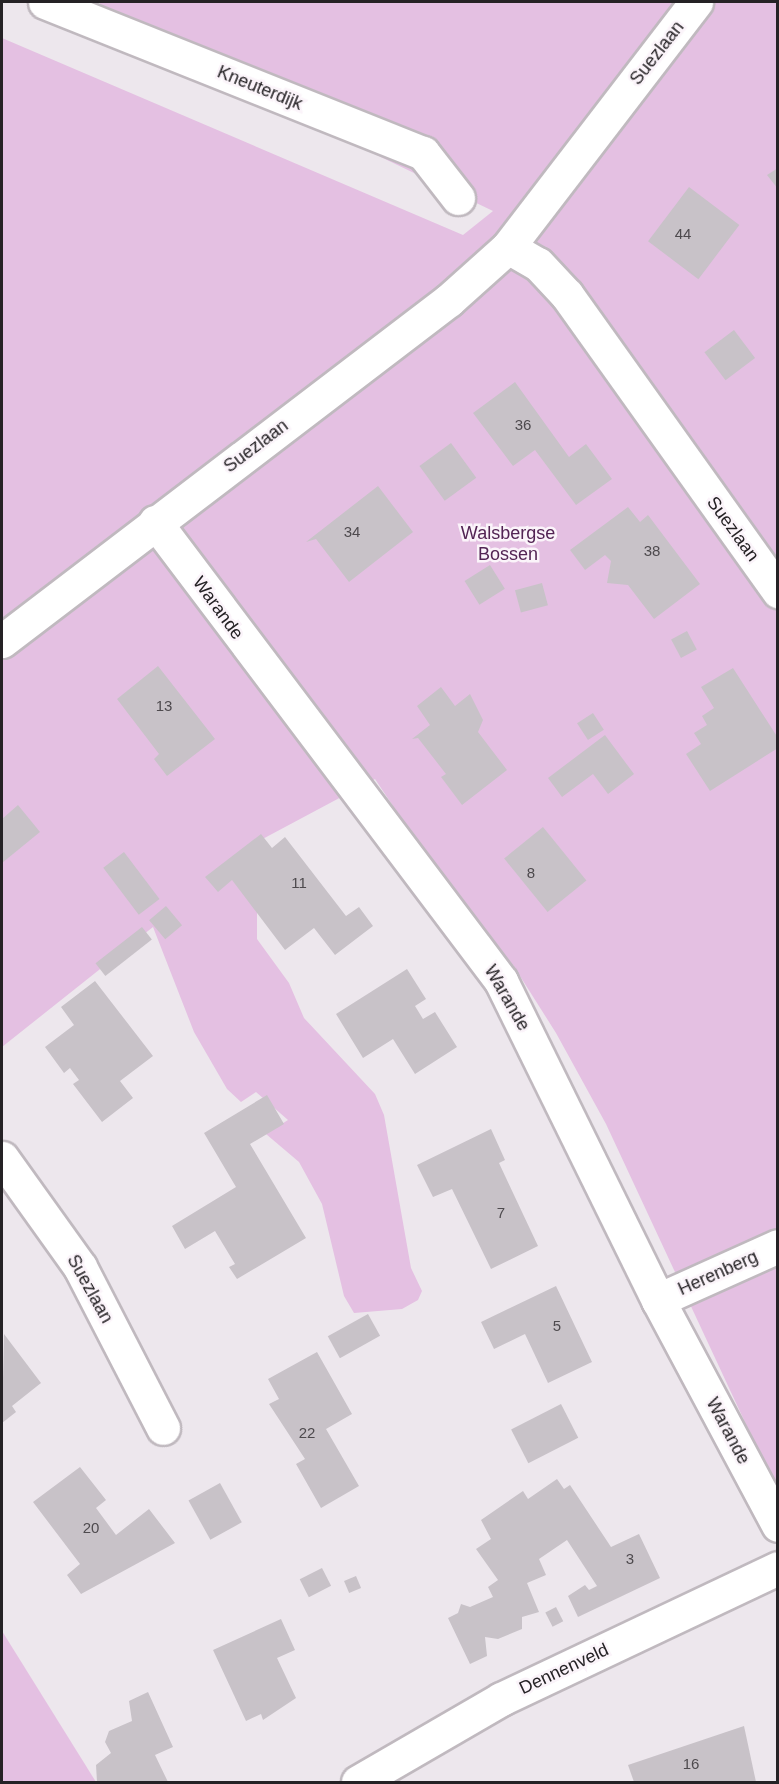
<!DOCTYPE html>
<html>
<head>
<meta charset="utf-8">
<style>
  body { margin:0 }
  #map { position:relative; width:779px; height:1784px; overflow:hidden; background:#ede7ed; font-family:Arial,sans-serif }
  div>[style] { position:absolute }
  .green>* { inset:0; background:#e4c0e2 }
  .building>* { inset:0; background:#c8c2c8; transform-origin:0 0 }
  .roads { filter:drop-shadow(2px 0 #c0b9bf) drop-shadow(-2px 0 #c0b9bf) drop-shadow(0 2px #c0b9bf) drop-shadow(0 -2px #c0b9bf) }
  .minor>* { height:33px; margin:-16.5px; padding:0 16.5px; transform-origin:16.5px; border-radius:16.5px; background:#fff }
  span { translate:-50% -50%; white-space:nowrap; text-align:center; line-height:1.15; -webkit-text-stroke:5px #fbf4fa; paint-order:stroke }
  .number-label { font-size:15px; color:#4e4a4e }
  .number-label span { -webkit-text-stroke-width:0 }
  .street-label { font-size:18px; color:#252225 }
  .park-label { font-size:18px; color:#532454 }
  .frame { position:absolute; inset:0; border:3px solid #252225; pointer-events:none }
</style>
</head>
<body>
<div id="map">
  <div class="green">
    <i style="clip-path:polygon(100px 2px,777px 2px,777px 1491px,606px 1124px,556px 1033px,513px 965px,497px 962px,375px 779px,257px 842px,257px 939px,289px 983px,304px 1018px,375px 1094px,384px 1115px,411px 1268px,422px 1291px,418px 1300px,402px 1309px,354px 1313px,344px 1296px,322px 1204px,299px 1162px,266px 1134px,288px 1120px,256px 1092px,241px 1102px,227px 1089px,194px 1032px,153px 927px,2px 1047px,2px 38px,463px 235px,493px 211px,100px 22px)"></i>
    <i style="clip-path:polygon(2px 1631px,96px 1782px,2px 1782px)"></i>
  </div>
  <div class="building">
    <i style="clip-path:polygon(778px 168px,778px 189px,767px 175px)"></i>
    <i style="left:689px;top:187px;width:63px;height:68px;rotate:37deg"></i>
    <i style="left:734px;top:330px;width:35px;height:37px;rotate:53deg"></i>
    <i style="clip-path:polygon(515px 382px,569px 457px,586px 444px,612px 479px,576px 505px,535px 450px,513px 466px,473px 413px)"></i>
    <i style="left:451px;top:443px;width:43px;height:39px;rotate:54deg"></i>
    <i style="clip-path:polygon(378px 486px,413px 532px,349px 582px,316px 539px,306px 542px)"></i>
    <i style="clip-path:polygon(628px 507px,640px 522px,648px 515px,700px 584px,654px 619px,628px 585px,607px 583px,611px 561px,605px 555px,585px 570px,570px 550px)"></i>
    <i style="left:490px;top:565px;width:28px;height:30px;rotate:58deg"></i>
    <i style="left:542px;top:583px;width:23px;height:28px;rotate:75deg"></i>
    <i style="left:687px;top:631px;width:21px;height:18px;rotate:62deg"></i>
    <i style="clip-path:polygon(158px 666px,215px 739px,167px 776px,154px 759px,159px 754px,117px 699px)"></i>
    <i style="clip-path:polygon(733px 668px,778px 738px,778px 748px,710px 791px,686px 754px,701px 744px,694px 733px,707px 725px,702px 716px,714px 708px,701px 687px)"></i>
    <i style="clip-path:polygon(441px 687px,455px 706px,470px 694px,483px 720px,478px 732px,507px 770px,462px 805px,441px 777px,446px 774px,418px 738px,412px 739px,430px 725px,417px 706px)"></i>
    <i style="left:593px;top:713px;width:20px;height:19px;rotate:57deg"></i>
    <i style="clip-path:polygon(605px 735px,634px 774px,608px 794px,593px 774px,562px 797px,548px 778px)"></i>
    <i style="clip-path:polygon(18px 805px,40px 832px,2px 863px,2px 819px)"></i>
    <i style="left:543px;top:827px;width:69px;height:50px;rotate:51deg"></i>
    <i style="clip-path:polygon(261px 834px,272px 848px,285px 837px,346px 916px,359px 907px,373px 926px,335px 955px,314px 928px,285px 950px,232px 880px,218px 892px,205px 877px)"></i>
    <i style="left:124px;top:852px;width:59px;height:26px;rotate:53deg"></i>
    <i style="left:166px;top:906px;width:25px;height:22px;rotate:50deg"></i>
    <i style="left:142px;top:927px;width:16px;height:59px;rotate:52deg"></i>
    <i style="clip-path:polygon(407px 969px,426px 999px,415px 1006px,423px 1019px,435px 1012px,457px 1047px,415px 1074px,393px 1039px,363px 1058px,336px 1014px)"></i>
    <i style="clip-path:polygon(95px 981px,153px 1056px,120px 1081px,133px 1098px,102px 1122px,73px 1084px,79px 1080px,70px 1068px,64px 1073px,45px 1047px,74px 1025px,61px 1007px)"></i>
    <i style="clip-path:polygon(267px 1095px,284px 1124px,250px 1144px,306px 1238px,237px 1279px,229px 1267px,235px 1264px,215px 1231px,185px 1249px,172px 1226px,236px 1187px,204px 1133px)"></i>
    <i style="clip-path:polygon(491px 1129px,505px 1160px,499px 1163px,538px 1246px,491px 1269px,452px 1189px,433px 1197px,417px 1165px)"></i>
    <i style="clip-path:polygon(556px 1286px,592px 1362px,548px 1383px,525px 1334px,494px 1349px,481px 1322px)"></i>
    <i style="left:368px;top:1314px;width:25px;height:46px;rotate:61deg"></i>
    <i style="clip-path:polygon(4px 1334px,41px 1383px,12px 1406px,16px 1412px,2px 1423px)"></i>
    <i style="clip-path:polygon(317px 1352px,352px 1414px,326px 1429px,359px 1486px,321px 1508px,296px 1464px,305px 1459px,269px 1404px,279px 1399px,268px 1379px)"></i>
    <i style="left:561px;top:1404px;width:38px;height:56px;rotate:63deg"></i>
    <i style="clip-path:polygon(80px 1467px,106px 1500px,96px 1508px,116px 1535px,149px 1509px,175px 1543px,81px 1594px,67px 1575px,80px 1564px,33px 1502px)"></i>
    <i style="clip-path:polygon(557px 1479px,564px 1489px,570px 1485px,611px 1547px,639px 1534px,660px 1578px,578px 1617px,568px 1596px,585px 1585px,589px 1590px,597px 1586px,567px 1540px,539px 1559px,546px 1575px,527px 1583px,539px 1612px,522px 1617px,522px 1629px,498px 1639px,485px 1637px,487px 1656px,470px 1664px,448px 1618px,458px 1613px,461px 1604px,470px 1607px,493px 1597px,488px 1587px,498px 1580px,476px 1549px,491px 1539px,481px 1520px,523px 1491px,528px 1499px)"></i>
    <i style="left:220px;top:1483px;width:45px;height:36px;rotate:61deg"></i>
    <i style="left:322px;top:1568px;width:20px;height:25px;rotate:63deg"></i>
    <i style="left:356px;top:1576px;width:13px;height:13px;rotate:67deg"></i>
    <i style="left:556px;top:1607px;width:16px;height:12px;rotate:63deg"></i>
    <i style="clip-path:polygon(281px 1619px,295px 1650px,277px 1658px,296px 1698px,263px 1720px,261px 1714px,246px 1721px,213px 1650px)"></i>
    <i style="clip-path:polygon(148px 1692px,173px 1747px,155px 1755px,168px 1782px,97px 1782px,96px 1765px,111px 1753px,105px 1742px,109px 1731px,132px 1721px,129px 1701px)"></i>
    <i style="clip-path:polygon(744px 1726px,756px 1782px,634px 1782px,628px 1765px)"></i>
  </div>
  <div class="roads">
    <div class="minor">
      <i style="left:45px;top:2px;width:407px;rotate:21.8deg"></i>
      <i style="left:423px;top:153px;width:57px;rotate:52.1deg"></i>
      <i style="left:508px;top:247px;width:34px;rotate:30deg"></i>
      <i style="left:538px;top:264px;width:42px;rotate:46.9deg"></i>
      <i style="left:567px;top:295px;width:364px;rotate:54.5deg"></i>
      <i style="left:155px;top:522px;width:575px;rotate:52.99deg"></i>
      <i style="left:501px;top:981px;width:356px;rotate:63.8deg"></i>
      <i style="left:658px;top:1300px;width:255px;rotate:61.9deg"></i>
      <i style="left:2px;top:641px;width:562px;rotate:-37.34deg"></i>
      <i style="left:449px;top:300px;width:79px;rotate:-41.9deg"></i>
      <i style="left:508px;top:247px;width:309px;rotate:-52.5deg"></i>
      <i style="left:2px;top:1158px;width:134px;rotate:54.4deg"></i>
      <i style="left:80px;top:1267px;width:181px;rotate:62.7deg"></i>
      <i style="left:658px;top:1300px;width:132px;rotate:-24.2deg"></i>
      <i style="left:358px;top:1782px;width:165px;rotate:-30.1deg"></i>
      <i style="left:501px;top:1699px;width:306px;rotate:-25.3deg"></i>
    </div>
  </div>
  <div class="number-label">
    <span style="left:683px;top:234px">44</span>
    <span style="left:523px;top:425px">36</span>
    <span style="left:352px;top:532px">34</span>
    <span style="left:652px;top:551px">38</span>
    <span style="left:164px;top:706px">13</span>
    <span style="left:531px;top:873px">8</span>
    <span style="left:299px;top:883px">11</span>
    <span style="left:501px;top:1213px">7</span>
    <span style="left:557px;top:1326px">5</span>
    <span style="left:307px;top:1433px">22</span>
    <span style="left:91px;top:1528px">20</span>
    <span style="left:630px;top:1559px">3</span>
    <span style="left:691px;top:1764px">16</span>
  </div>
  <div class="street-label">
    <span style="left:657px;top:53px;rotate:-52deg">Suezlaan</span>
    <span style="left:260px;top:88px;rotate:22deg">Kneuterdijk</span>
    <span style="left:256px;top:446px;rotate:-37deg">Suezlaan</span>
    <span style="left:733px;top:529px;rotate:54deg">Suezlaan</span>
    <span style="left:218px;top:608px;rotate:54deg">Warande</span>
    <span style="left:507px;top:998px;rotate:60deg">Warande</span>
    <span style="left:718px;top:1273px;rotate:-24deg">Herenberg</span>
    <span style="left:90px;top:1289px;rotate:61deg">Suezlaan</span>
    <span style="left:728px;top:1431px;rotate:62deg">Warande</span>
    <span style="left:564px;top:1669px;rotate:-25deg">Dennenveld</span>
  </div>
  <div class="park-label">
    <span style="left:508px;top:544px">Walsbergse<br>Bossen</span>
  </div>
  <div class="frame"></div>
</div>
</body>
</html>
